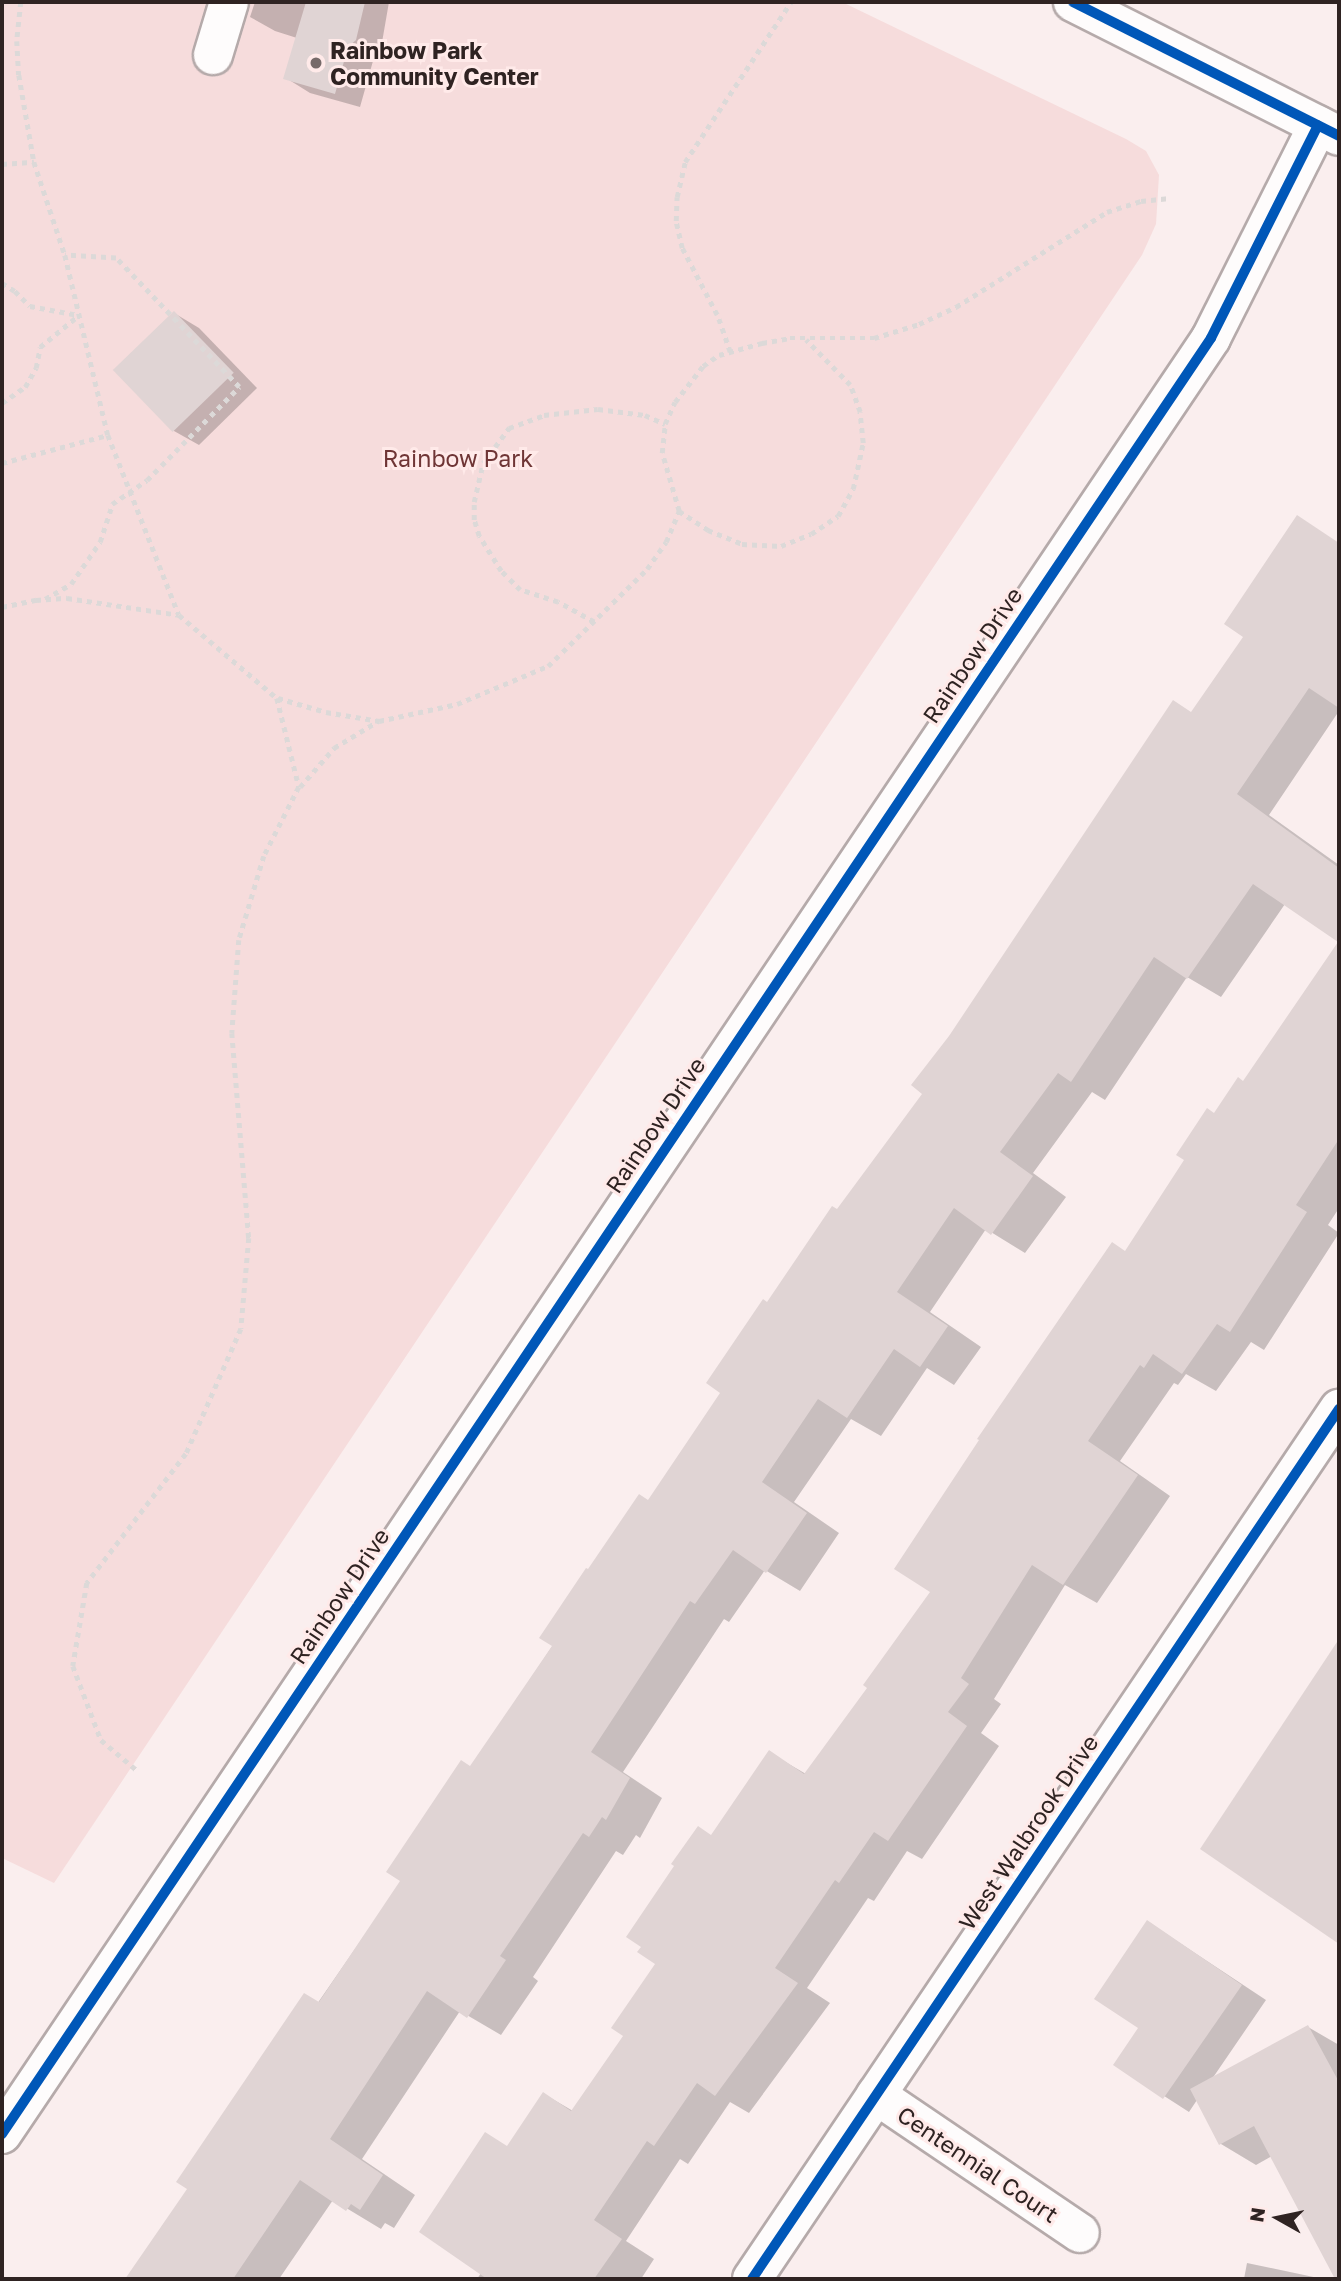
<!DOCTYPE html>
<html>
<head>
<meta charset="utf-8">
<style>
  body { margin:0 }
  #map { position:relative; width:1341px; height:2281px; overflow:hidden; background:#faeeee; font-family:"Golos Text",sans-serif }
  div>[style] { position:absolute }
  .green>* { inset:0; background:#f6dcdc }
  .shadow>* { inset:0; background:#0003 }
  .building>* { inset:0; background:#e0d4d4; transform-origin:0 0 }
  .path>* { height:4.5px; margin-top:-2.25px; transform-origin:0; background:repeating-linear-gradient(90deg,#dcd9d8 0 5px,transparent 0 10px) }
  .roads { filter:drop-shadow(2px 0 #b5aaaa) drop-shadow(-2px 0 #b5aaaa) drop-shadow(0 2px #b5aaaa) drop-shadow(0 -2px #b5aaaa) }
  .minor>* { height:38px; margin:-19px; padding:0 19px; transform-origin:19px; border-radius:19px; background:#fefcfc }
  .cycleway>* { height:10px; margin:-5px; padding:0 5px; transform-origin:5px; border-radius:5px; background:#0057b8 }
  .dots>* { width:19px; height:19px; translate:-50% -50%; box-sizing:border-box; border:4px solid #ffeae9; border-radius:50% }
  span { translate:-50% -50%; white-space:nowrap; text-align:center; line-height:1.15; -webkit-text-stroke:6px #ffeae9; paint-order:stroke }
  .poi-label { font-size:23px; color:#2f2322; font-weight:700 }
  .left { translate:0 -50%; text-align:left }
  .park-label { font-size:23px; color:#6f3535 }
  .street-label { font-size:23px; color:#2f2322 }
  .frame { position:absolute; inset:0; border:4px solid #2f2322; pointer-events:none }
  .north { position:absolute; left:1243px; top:2183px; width:70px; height:70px; -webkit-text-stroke:5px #ffeae9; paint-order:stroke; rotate:279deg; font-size:19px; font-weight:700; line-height:28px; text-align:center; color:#2f2322 }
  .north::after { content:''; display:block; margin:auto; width:24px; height:32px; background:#2f2322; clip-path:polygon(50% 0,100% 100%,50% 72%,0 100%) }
</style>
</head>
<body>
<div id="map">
  <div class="green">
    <i style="clip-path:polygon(2px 2px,842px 2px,1126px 139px,1146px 151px,1159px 175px,1156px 224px,1142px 255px,54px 1883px,2px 1858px)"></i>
  </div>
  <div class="shadow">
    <i style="clip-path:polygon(255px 2px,389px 2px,380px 54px,373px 61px,360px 107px,310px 93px,286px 78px,297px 38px,275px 31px,250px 17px)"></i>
    <i style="clip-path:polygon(174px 313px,199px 328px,257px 388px,199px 445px,174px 431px)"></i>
    <i style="clip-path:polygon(1290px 640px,1339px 673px,1339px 711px,1269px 815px,1339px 865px,1339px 941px,1285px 904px,1221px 997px,1187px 977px,1105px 1100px,1092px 1092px,1033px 1173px,1066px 1197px,1025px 1253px,986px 1229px,930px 1312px,981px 1347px,954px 1385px,927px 1368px,881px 1436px,851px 1419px,794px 1502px,839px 1533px,800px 1591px,765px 1570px,729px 1622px,724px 1619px,623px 1772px,662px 1798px,640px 1838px,636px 1835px,623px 1855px,616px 1851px,533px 1977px,538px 1981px,501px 2035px,460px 2011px,362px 2159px,415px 2195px,394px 2228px,385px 2223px,381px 2229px,333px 2200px,279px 2279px,127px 2279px,402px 1881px,471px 1768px,722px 1392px,768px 1304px,924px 1093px,1192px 713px)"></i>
    <i style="clip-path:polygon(1339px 944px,1339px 1208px,1328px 1225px,1339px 1233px,1264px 1350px,1251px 1342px,1216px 1391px,1186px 1374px,1178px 1385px,1174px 1383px,1120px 1461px,1170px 1496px,1097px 1603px,1065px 1585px,994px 1699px,1001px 1704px,981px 1733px,999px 1746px,922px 1859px,907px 1851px,874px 1901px,868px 1898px,807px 1988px,830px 2003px,749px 2113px,730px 2102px,688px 2164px,680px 2159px,626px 2241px,654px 2259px,641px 2279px,477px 2279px,481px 2273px,508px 2147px,544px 2094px,573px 2111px,625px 2035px,712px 1836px,770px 1753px,806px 1774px,869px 1688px,932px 1592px,1126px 1253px,1215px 1115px,1244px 1083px)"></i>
    <i style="clip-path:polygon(1339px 1645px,1339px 1942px,1203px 1849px)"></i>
    <i style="clip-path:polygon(1148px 1922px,1266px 2000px,1212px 2079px,1308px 2027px,1339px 2045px,1339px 2199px,1331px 2203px,1339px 2205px,1339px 2279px,1272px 2156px,1256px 2165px,1221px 2144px,1197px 2100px,1189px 2112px,1116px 2065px,1140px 2028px)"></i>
    <i style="clip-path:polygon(1247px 2263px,1323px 2279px,1244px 2279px)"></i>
  </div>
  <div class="building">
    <i style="clip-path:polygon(306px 2px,365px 2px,356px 40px,348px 47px,335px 94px,283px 79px)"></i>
    <i style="left:174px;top:311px;width:86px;height:85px;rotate:46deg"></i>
    <i style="clip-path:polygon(1297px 515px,1339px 543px,1339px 708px,1309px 688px,1237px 794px,1339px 868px,1339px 1139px,1296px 1205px,1307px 1212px,1230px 1332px,1217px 1324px,1182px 1374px,1153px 1354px,1144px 1368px,1140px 1365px,1088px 1441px,1138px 1475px,1063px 1585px,1032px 1565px,961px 1678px,969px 1684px,948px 1712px,967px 1726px,888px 1841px,874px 1832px,839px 1883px,835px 1880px,775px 1968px,798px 1983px,715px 2096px,697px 2083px,654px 2146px,647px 2141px,594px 2220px,622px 2239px,594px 2279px,487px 2279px,419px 2232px,485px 2132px,507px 2146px,543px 2092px,571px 2111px,623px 2036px,611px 2028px,655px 1964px,637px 1952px,641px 1947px,626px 1937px,674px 1866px,671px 1864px,698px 1826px,711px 1835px,769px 1750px,804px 1774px,867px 1688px,863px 1685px,930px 1592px,894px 1569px,979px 1440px,977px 1439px,1112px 1242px,1125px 1251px,1184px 1160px,1176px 1155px,1207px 1108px,1214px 1113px,1238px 1077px,1243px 1081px,1338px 942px,1253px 884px,1187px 979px,1154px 957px,1071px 1082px,1058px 1073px,1000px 1152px,1033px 1176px,991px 1235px,954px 1208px,897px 1292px,948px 1326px,920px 1367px,894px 1349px,847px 1418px,818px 1399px,762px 1482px,807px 1513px,766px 1573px,733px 1550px,695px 1604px,690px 1601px,591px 1752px,630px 1778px,606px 1820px,602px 1817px,589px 1837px,583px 1833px,500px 1956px,506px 1960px,467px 2018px,427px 1991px,330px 2139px,383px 2175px,360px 2210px,351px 2204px,346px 2211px,300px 2180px,233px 2279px,125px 2279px,187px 2189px,176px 2182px,304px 1993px,319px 2002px,400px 1881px,386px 1872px,461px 1760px,470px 1766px,552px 1646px,539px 1638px,586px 1568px,588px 1569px,639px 1494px,648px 1500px,720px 1393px,706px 1383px,763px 1299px,767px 1302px,832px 1206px,837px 1209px,922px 1094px,911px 1085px,949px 1036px,1173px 700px,1191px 712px,1243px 637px,1224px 624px)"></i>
    <i style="clip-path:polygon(1339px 1639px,1339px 1944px,1200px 1849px)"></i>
    <i style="clip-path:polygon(1147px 1920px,1242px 1985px,1163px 2099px,1113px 2065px,1138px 2028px,1094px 1999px)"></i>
    <i style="clip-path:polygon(1308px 2025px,1339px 2082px,1339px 2279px,1335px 2279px,1254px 2126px,1219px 2145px,1190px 2089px)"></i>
  </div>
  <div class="path">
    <i style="left:21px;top:2px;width:39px;rotate:96deg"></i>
    <i style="left:17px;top:41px;width:34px;rotate:87deg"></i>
    <i style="left:19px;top:75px;width:88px;rotate:80.2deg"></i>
    <i style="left:34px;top:162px;width:98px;rotate:71.6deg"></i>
    <i style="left:65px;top:255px;width:185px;rotate:76.6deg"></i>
    <i style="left:108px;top:435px;width:193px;rotate:68.5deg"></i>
    <i style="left:2px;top:164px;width:32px;rotate:-4deg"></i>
    <i style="left:2px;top:283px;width:15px;rotate:32deg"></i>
    <i style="left:15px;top:291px;width:21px;rotate:45deg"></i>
    <i style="left:30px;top:306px;width:49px;rotate:10.6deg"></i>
    <i style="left:730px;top:352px;width:39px;rotate:-109deg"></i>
    <i style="left:717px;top:315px;width:76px;rotate:-117.6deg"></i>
    <i style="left:682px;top:248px;width:28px;rotate:-103deg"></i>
    <i style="left:676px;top:221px;width:24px;rotate:-88deg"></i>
    <i style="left:677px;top:197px;width:36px;rotate:-77deg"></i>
    <i style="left:685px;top:162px;width:192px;rotate:-56.5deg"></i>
    <i style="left:2px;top:403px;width:28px;rotate:-35deg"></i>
    <i style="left:25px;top:387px;width:22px;rotate:-60deg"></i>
    <i style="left:36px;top:368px;width:21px;rotate:-79deg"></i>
    <i style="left:40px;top:347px;width:50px;rotate:-39.4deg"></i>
    <i style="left:2px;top:463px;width:110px;rotate:-14.8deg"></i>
    <i style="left:679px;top:511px;width:35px;rotate:33deg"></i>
    <i style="left:708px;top:530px;width:37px;rotate:22deg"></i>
    <i style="left:742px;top:544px;width:39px;rotate:3deg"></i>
    <i style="left:781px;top:546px;width:32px;rotate:-22deg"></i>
    <i style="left:811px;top:534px;width:32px;rotate:-34deg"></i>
    <i style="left:838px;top:516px;width:31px;rotate:-61deg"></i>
    <i style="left:853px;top:489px;width:47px;rotate:-77.7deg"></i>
    <i style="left:863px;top:443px;width:31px;rotate:-96deg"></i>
    <i style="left:860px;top:412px;width:29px;rotate:-110deg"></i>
    <i style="left:850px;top:385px;width:63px;rotate:-134.4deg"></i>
    <i style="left:45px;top:599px;width:30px;rotate:-30deg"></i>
    <i style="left:71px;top:584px;width:51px;rotate:-55.4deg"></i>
    <i style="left:100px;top:542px;width:40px;rotate:-72deg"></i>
    <i style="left:112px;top:504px;width:42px;rotate:-34.4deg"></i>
    <i style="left:147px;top:480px;width:131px;rotate:-45.3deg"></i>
    <i style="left:239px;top:387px;width:178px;rotate:-133.6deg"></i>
    <i style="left:116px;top:258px;width:51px;rotate:-176.6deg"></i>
    <i style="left:2px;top:607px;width:35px;rotate:-12deg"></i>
    <i style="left:36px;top:600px;width:31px;rotate:-4deg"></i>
    <i style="left:67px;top:598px;width:113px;rotate:8.6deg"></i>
    <i style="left:179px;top:615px;width:128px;rotate:40.3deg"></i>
    <i style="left:277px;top:698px;width:92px;rotate:76.1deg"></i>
    <i style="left:299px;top:787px;width:77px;rotate:116.9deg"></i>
    <i style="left:264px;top:856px;width:88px;rotate:106.6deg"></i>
    <i style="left:239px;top:940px;width:93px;rotate:94.3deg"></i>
    <i style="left:232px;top:1033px;width:206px;rotate:85.3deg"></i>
    <i style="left:249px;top:1238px;width:91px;rotate:95deg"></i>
    <i style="left:241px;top:1329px;width:137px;rotate:113.7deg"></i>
    <i style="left:186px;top:1454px;width:163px;rotate:127.5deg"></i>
    <i style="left:87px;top:1583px;width:84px;rotate:99.6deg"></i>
    <i style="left:73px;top:1666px;width:79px;rotate:69.3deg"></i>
    <i style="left:101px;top:1740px;width:48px;rotate:40deg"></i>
    <i style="left:594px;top:622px;width:41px;rotate:-150.9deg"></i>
    <i style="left:558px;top:602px;width:40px;rotate:-162deg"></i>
    <i style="left:520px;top:590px;width:27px;rotate:-135deg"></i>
    <i style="left:501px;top:571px;width:41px;rotate:-122.2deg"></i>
    <i style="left:479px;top:536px;width:17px;rotate:-107deg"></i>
    <i style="left:474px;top:520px;width:18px;rotate:-90deg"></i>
    <i style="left:474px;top:502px;width:40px;rotate:-77deg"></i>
    <i style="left:483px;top:463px;width:44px;rotate:-53.4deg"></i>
    <i style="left:509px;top:428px;width:37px;rotate:-20deg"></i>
    <i style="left:544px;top:415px;width:54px;rotate:-6.3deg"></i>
    <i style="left:598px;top:409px;width:47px;rotate:7.3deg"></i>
    <i style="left:645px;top:415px;width:22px;rotate:24deg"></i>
    <i style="left:278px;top:698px;width:50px;rotate:16.3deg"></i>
    <i style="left:326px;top:712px;width:54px;rotate:9.6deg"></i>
    <i style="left:379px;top:721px;width:80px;rotate:-12.3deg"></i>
    <i style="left:457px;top:704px;width:99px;rotate:-22.7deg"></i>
    <i style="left:548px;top:666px;width:139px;rotate:-44.4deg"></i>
    <i style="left:647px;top:569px;width:33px;rotate:-55deg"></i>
    <i style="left:666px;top:542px;width:34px;rotate:-67deg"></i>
    <i style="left:679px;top:511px;width:60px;rotate:-106.3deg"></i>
    <i style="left:662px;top:453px;width:29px;rotate:-84deg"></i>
    <i style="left:665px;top:424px;width:24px;rotate:-66deg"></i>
    <i style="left:675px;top:402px;width:46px;rotate:-52.1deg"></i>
    <i style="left:703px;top:366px;width:19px;rotate:-35deg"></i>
    <i style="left:719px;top:355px;width:45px;rotate:-15.6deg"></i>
    <i style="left:762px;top:343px;width:28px;rotate:-10deg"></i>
    <i style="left:790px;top:338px;width:84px"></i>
    <i style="left:874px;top:338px;width:47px;rotate:-17.3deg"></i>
    <i style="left:919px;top:324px;width:41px;rotate:-24.7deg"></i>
    <i style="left:956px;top:307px;width:178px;rotate:-32.2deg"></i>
    <i style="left:1107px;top:212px;width:36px;rotate:-18deg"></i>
    <i style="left:1141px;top:201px;width:29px;rotate:-6deg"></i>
    <i style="left:300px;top:787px;width:52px;rotate:-48.9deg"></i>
    <i style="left:334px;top:748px;width:52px;rotate:-31.5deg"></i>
  </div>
  <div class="roads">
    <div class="minor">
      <i style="left:1073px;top:2px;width:298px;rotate:26.7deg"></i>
      <i style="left:213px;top:55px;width:55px;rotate:-73.2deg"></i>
      <i style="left:876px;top:2095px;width:246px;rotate:34.1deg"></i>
      <i style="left:2px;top:2134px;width:2165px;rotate:-56.05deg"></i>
      <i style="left:1211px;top:338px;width:238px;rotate:-63.3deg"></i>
      <i style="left:752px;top:2279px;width:1050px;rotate:-55.99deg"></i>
    </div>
  </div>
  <div class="cycleway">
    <i style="left:1073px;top:2px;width:298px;rotate:26.7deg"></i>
    <i style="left:2px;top:2134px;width:2165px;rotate:-56.05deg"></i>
    <i style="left:1211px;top:338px;width:238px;rotate:-63.3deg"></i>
    <i style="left:752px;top:2279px;width:1050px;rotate:-55.99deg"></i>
  </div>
  <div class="dots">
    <i style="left:316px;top:63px;background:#766a69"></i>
  </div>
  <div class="poi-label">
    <span class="left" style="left:330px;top:63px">Rainbow Park<br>Community Center</span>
  </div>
  <div class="park-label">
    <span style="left:458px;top:458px">Rainbow Park</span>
  </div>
  <div class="street-label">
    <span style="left:972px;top:655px;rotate:-56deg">Rainbow Drive</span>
    <span style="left:655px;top:1125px;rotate:-56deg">Rainbow Drive</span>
    <span style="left:339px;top:1596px;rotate:-56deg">Rainbow Drive</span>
    <span style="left:1028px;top:1832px;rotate:-56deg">West Walbrook Drive</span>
    <span style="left:978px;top:2164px;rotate:34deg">Centennial Court</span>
  </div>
  <div class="frame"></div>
  <div class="north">N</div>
</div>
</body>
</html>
